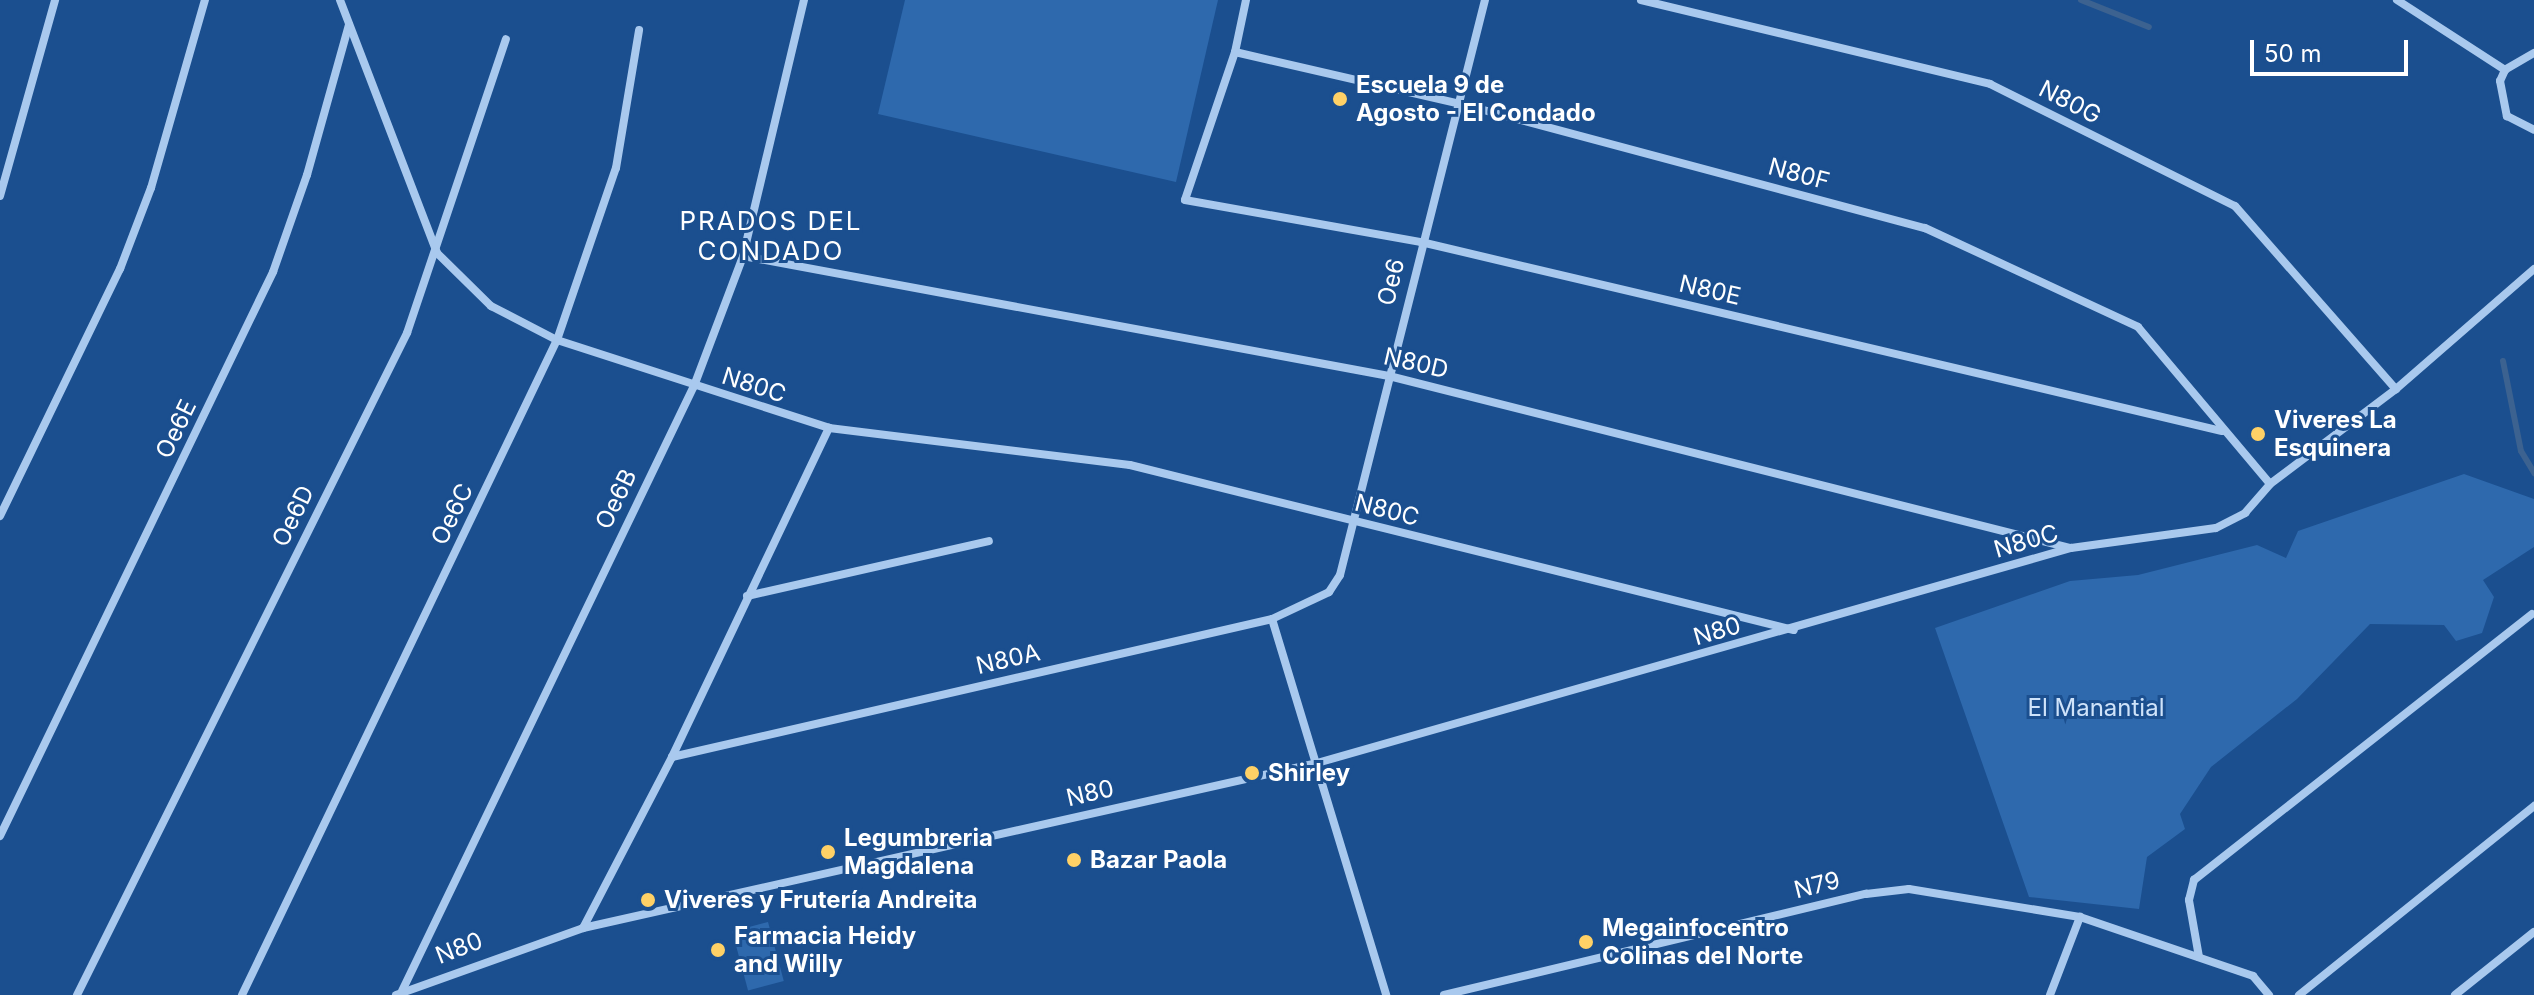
<!DOCTYPE html>
<html>
<head>
<meta charset="utf-8">
<style>
  body { margin:0 }
  #map { position:relative; width:2534px; height:995px; overflow:hidden; background:#1b4f8f; font-family:Inter,sans-serif }
  div>[style] { position:absolute }
  .green>* { inset:0; background:#2e69ad; transform-origin:0 0 }
  .stream>* { height:6px; margin:-3px; padding:0 3px; transform-origin:3px; border-radius:3px; background:#3c6290 }
  .street>* { height:8px; margin:-4px; padding:0 4px; transform-origin:4px; border-radius:4px; background:#a9c9ee }
  .dots>* { width:22px; height:22px; translate:-50% -50%; box-sizing:border-box; border:4px solid #1b4f8f; border-radius:50% }
  span { translate:-50% -50%; white-space:nowrap; text-align:center; line-height:1.15; -webkit-text-stroke:6px #1b4f8f; paint-order:stroke }
  .poi-label { font-size:24px; color:#fff; font-weight:700 }
  .left { translate:0 -50%; text-align:left }
  .street-label { font-size:24px; color:#fff }
  .park-label { font-size:24px; color:#cfe3fa }
  .neighbourhood-label { font-size:26px; color:#fff; letter-spacing:2px }
  .scale { position:absolute; left:2250px; top:40px; width:158px; height:36px; box-sizing:border-box; border:4px solid #fff; border-top:0; padding-left:10px; font-size:24px; line-height:28px; white-space:nowrap; color:#fff; -webkit-text-stroke:6px #1b4f8f; paint-order:stroke }
</style>
</head>
<body>
<div id="map">
  <div class="green">
    <i style="clip-path:polygon(905px 0,1218px 0,1176px 182px,878px 114px)"></i>
    <i style="clip-path:polygon(2464px 474px,2534px 499px,2534px 547px,2483px 580px,2494px 597px,2482px 633px,2456px 641px,2444px 625px,2370px 624px,2297px 699px,2211px 767px,2180px 814px,2185px 829px,2147px 857px,2139px 909px,2029px 897px,1935px 628px,2070px 581px,2138px 575px,2257px 545px,2286px 558px,2298px 531px)"></i>
    <i style="left:768px;top:922px;width:61px;height:37px;rotate:75deg"></i>
  </div>
  <div class="stream">
    <i style="left:2081px;top:0;width:73px;rotate:21.7deg"></i>
    <i style="left:2503px;top:361px;width:92px;rotate:78.7deg"></i>
    <i style="left:2521px;top:451px;width:26px;rotate:59deg"></i>
  </div>
  <div class="street">
    <i style="left:340px;top:0;width:271px;rotate:69deg"></i>
    <i style="left:437px;top:253px;width:76px;rotate:44.5deg"></i>
    <i style="left:491px;top:306px;width:74px;rotate:27.3deg"></i>
    <i style="left:557px;top:340px;width:286px;rotate:17.9deg"></i>
    <i style="left:829px;top:428px;width:303px;rotate:7deg"></i>
    <i style="left:1130px;top:465px;width:684px;rotate:13.96deg"></i>
    <i style="left:1246px;top:0;width:53px;rotate:101.9deg"></i>
    <i style="left:1235px;top:52px;width:156px;rotate:108.7deg"></i>
    <i style="left:1185px;top:200px;width:240px;rotate:10.1deg"></i>
    <i style="left:1421px;top:242px;width:823px;rotate:13.28deg"></i>
    <i style="left:1641px;top:0;width:359px;rotate:13.5deg"></i>
    <i style="left:1990px;top:84px;width:274px;rotate:26.5deg"></i>
    <i style="left:2235px;top:206px;width:244px;rotate:48.7deg"></i>
    <i style="left:2397px;top:0;width:129px;rotate:32.9deg"></i>
    <i style="left:1235px;top:52px;width:232px;rotate:13deg"></i>
    <i style="left:1461px;top:104px;width:480px;rotate:15deg"></i>
    <i style="left:1925px;top:228px;width:235px;rotate:24.9deg"></i>
    <i style="left:2138px;top:327px;width:205px;rotate:49.9deg"></i>
    <i style="left:2534px;top:53px;width:34px;rotate:150deg"></i>
    <i style="left:2505px;top:70px;width:12px;rotate:114deg"></i>
    <i style="left:2500px;top:81px;width:36px;rotate:79deg"></i>
    <i style="left:2507px;top:116px;width:30px;rotate:27deg"></i>
    <i style="left:0;top:196px;width:204px;rotate:-74.3deg"></i>
    <i style="left:743px;top:256px;width:657px;rotate:10.52deg"></i>
    <i style="left:1389px;top:376px;width:702px;rotate:14.17deg"></i>
    <i style="left:0;top:516px;width:275px;rotate:-64.1deg"></i>
    <i style="left:120px;top:269px;width:87px;rotate:-69.1deg"></i>
    <i style="left:151px;top:188px;width:196px;rotate:-74deg"></i>
    <i style="left:747px;top:596px;width:248px;rotate:-12.8deg"></i>
    <i style="left:1272px;top:619px;width:393px;rotate:73.1deg"></i>
    <i style="left:672px;top:757px;width:616px;rotate:-12.95deg"></i>
    <i style="left:1272px;top:619px;width:63px;rotate:-25.3deg"></i>
    <i style="left:1329px;top:592px;width:20px;rotate:-57deg"></i>
    <i style="left:1340px;top:575px;width:593px;rotate:-75.85deg"></i>
    <i style="left:0;top:836px;width:627px;rotate:-64.17deg"></i>
    <i style="left:273px;top:272px;width:103px;rotate:-70.7deg"></i>
    <i style="left:307px;top:175px;width:156px;rotate:-74.4deg"></i>
    <i style="left:583px;top:928px;width:193px;rotate:-62.5deg"></i>
    <i style="left:672px;top:757px;width:365px;rotate:-64.5deg"></i>
    <i style="left:2199px;top:957px;width:58px;rotate:-100deg"></i>
    <i style="left:2189px;top:900px;width:21px;rotate:-76deg"></i>
    <i style="left:2194px;top:880px;width:430px;rotate:-38.2deg"></i>
    <i style="left:402px;top:991px;width:672px;rotate:-64.24deg"></i>
    <i style="left:694px;top:386px;width:139px;rotate:-69.3deg"></i>
    <i style="left:743px;top:256px;width:263px;rotate:-76.6deg"></i>
    <i style="left:77px;top:995px;width:740px;rotate:-63.5deg"></i>
    <i style="left:407px;top:333px;width:310px;rotate:-71.4deg"></i>
    <i style="left:242px;top:995px;width:727px;rotate:-64.32deg"></i>
    <i style="left:557px;top:340px;width:182px;rotate:-71.1deg"></i>
    <i style="left:616px;top:168px;width:140px;rotate:-80.5deg"></i>
    <i style="left:396px;top:995px;width:199px;rotate:-19.7deg"></i>
    <i style="left:583px;top:928px;width:752px;rotate:-12.67deg"></i>
    <i style="left:1317px;top:763px;width:784px;rotate:-15.92deg"></i>
    <i style="left:2071px;top:548px;width:146px;rotate:-7.9deg"></i>
    <i style="left:2216px;top:528px;width:33px;rotate:-27deg"></i>
    <i style="left:2245px;top:513px;width:38px;rotate:-49deg"></i>
    <i style="left:2270px;top:484px;width:158px;rotate:-37deg"></i>
    <i style="left:2396px;top:389px;width:183px;rotate:-41deg"></i>
    <i style="left:1444px;top:995px;width:434px;rotate:-13.5deg"></i>
    <i style="left:1866px;top:894px;width:43px;rotate:-6.6deg"></i>
    <i style="left:1909px;top:889px;width:173px;rotate:9.3deg"></i>
    <i style="left:2080px;top:917px;width:183px;rotate:18.8deg"></i>
    <i style="left:2253px;top:976px;width:25px;rotate:50deg"></i>
    <i style="left:2050px;top:995px;width:84px;rotate:-69deg"></i>
    <i style="left:2299px;top:995px;width:302px;rotate:-38.8deg"></i>
    <i style="left:2455px;top:995px;width:101px;rotate:-38.6deg"></i>
  </div>
  <div class="dots">
    <i style="left:1340px;top:99px;background:#ffd166"></i>
    <i style="left:2258px;top:434px;background:#ffd166"></i>
    <i style="left:1252px;top:773px;background:#ffd166"></i>
    <i style="left:828px;top:852px;background:#ffd166"></i>
    <i style="left:1074px;top:860px;background:#ffd166"></i>
    <i style="left:648px;top:900px;background:#ffd166"></i>
    <i style="left:1586px;top:942px;background:#ffd166"></i>
    <i style="left:718px;top:950px;background:#ffd166"></i>
  </div>
  <div class="poi-label">
    <span class="left" style="left:1356px;top:99px">Escuela 9 de<br>Agosto - El Condado</span>
    <span class="left" style="left:2274px;top:434px">Viveres La<br>Esquinera</span>
    <span class="left" style="left:1268px;top:773px">Shirley</span>
    <span class="left" style="left:844px;top:852px">Legumbreria<br>Magdalena</span>
    <span class="left" style="left:1090px;top:860px">Bazar Paola</span>
    <span class="left" style="left:664px;top:900px">Viveres y Frutería Andreita</span>
    <span class="left" style="left:1602px;top:942px">Megainfocentro<br>Colinas del Norte</span>
    <span class="left" style="left:734px;top:950px">Farmacia Heidy<br>and Willy</span>
  </div>
  <div class="street-label">
    <span style="left:2070px;top:102px;rotate:27deg">N80G</span>
    <span style="left:1799px;top:174px;rotate:15deg">N80F</span>
    <span style="left:1391px;top:282px;rotate:-76deg">Oe6</span>
    <span style="left:1710px;top:290px;rotate:13deg">N80E</span>
    <span style="left:1416px;top:363px;rotate:13deg">N80D</span>
    <span style="left:754px;top:385px;rotate:18deg">N80C</span>
    <span style="left:176px;top:429px;rotate:-64deg">Oe6E</span>
    <span style="left:616px;top:499px;rotate:-64deg">Oe6B</span>
    <span style="left:1387px;top:510px;rotate:14deg">N80C</span>
    <span style="left:452px;top:514px;rotate:-64deg">Oe6C</span>
    <span style="left:293px;top:516px;rotate:-64deg">Oe6D</span>
    <span style="left:2026px;top:541px;rotate:-16deg">N80C</span>
    <span style="left:1717px;top:631px;rotate:-16deg">N80</span>
    <span style="left:1008px;top:659px;rotate:-13deg">N80A</span>
    <span style="left:1090px;top:793px;rotate:-13deg">N80</span>
    <span style="left:1817px;top:885px;rotate:-14deg">N79</span>
    <span style="left:459px;top:948px;rotate:-21deg">N80</span>
  </div>
  <div class="park-label">
    <span style="left:2096px;top:708px">El Manantial</span>
  </div>
  <div class="neighbourhood-label">
    <span style="left:771px;top:236px">PRADOS DEL<br>CONDADO</span>
  </div>
  <div class="scale">50 m</div>
</div>
</body>
</html>
